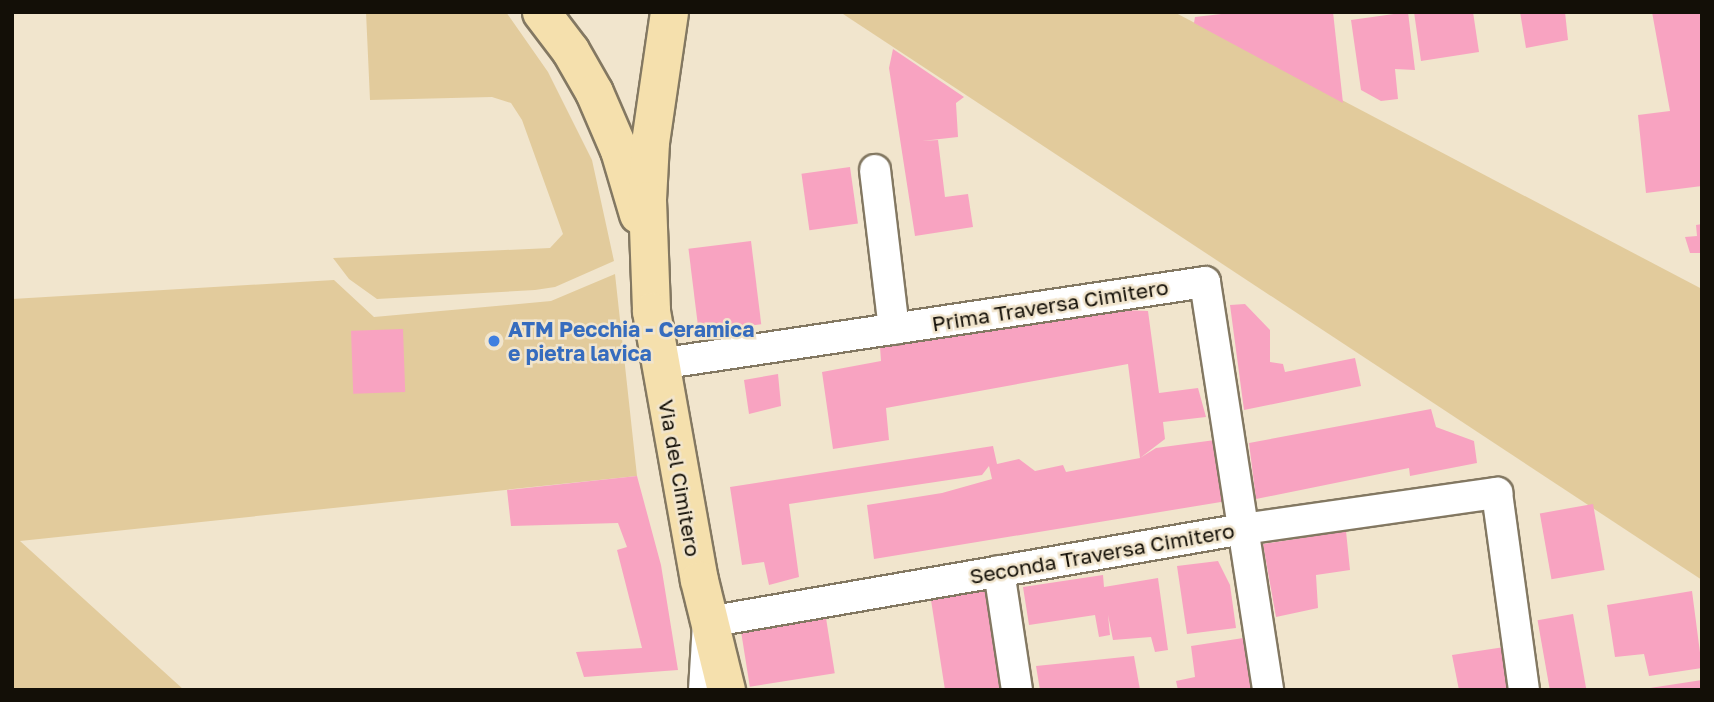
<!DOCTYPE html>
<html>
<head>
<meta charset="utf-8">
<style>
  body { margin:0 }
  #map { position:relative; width:1714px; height:702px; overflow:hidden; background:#f1e5cd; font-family:"Golos Text",sans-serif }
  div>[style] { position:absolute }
  .green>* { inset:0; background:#e2cb9c }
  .building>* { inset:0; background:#f8a3c1; transform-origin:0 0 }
  .roads { filter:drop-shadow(2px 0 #837862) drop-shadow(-2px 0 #837862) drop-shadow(0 2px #837862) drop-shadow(0 -2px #837862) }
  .minor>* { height:30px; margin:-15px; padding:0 15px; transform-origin:15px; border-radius:15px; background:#fff }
  .major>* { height:37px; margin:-18.5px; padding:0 18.5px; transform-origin:18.5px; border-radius:18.5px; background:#f5e0ad }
  .dots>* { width:19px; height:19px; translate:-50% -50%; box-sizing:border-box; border:4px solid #f1e5cd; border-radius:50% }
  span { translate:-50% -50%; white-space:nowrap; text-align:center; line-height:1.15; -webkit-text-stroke:5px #f1e5cd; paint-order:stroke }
  .street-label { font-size:21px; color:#130f07 }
  .shop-label { font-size:21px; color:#366cbe; font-weight:700 }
  .left { translate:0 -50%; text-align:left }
  .frame { position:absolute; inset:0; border:14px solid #130f07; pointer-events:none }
</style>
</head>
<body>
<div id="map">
  <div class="green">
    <i style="clip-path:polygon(366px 12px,506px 12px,548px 72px,592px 160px,614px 261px,555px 287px,535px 290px,377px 299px,349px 279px,333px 258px,550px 248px,563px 234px,522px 120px,511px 103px,492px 97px,370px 100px)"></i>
    <i style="clip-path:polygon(840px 12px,1174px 12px,1702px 289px,1702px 580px)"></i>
    <i style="clip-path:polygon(615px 274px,637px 476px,20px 541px,184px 690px,12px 690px,12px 299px,334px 280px,374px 317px,551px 301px)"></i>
  </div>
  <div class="building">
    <i style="clip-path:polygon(1239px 12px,1333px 12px,1343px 103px,1194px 23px,1195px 17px)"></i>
    <i style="clip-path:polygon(1408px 12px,1415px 70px,1395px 69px,1398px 99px,1381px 101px,1361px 90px,1351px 20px)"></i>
    <i style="clip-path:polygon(1414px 12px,1473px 12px,1479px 52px,1421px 61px)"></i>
    <i style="clip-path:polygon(1520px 12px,1565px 12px,1568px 40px,1526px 48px)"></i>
    <i style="clip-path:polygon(1652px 12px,1702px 12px,1702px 186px,1646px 193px,1638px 115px,1670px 111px)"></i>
    <i style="clip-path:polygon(893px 49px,964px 97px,956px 103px,958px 137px,922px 141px,938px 140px,945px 197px,968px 194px,973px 227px,915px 236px,889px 68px)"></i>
    <i style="left:850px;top:167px;width:57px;height:49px;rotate:82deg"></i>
    <i style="clip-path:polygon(1702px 224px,1702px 253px,1690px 253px,1685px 237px,1697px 236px,1696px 225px)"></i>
    <i style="left:751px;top:241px;width:84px;height:63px;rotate:83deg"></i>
    <i style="clip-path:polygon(1245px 304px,1270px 330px,1270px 362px,1283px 364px,1285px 372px,1355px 358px,1361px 386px,1244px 410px,1230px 305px)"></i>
    <i style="clip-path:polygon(1122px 310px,1148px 311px,1159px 393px,1198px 388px,1206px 417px,1163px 422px,1165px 439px,1140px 458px,1156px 448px,1215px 440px,1227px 501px,874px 559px,867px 505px,942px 493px,992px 479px,989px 466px,982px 475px,789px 504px,799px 577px,769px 585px,764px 562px,742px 565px,730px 487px,993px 446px,997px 464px,1019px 459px,1035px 471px,1063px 465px,1066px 472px,1140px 458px,1128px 364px,886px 408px,889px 440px,833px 449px,822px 372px,881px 361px,880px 347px)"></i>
    <i style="left:403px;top:329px;width:63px;height:52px;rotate:88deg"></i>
    <i style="clip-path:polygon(778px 374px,781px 406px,749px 414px,744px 380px)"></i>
    <i style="clip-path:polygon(1431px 409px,1436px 427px,1474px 441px,1477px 463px,1410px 476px,1409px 468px,1256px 499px,1249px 443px)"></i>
    <i style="clip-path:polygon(637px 476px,661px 565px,678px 670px,584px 677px,576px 652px,642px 648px,617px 550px,627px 547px,618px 523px,511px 526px,507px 490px)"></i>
    <i style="left:1593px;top:504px;width:67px;height:54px;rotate:80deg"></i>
    <i style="clip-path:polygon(1346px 531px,1350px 570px,1316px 575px,1318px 608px,1276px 617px,1263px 544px)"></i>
    <i style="clip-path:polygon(1218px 561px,1230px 585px,1236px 628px,1187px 634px,1177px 566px)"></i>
    <i style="clip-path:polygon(1103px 575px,1104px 587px,1158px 578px,1168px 650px,1155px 652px,1151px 637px,1113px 640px,1108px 615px,1110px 635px,1099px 637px,1095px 615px,1029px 625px,1023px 587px)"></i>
    <i style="clip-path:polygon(990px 587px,1004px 690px,945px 690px,931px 600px,941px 594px)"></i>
    <i style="clip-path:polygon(1692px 591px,1702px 668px,1649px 676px,1644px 654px,1615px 657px,1607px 605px)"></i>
    <i style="left:1573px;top:614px;width:77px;height:36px;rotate:80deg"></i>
    <i style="left:826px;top:618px;width:56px;height:86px;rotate:81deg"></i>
    <i style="clip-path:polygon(1250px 637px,1253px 690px,1178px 690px,1176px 681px,1195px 677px,1191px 646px)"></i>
    <i style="clip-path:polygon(1511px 646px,1517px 690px,1459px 690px,1452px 655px)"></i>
    <i style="clip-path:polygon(1134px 656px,1140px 690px,1040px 690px,1036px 666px)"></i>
    <i style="clip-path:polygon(1702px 680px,1702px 690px,1651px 690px,1650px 688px)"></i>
  </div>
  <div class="roads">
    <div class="minor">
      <i style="left:875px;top:170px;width:160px;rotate:83.2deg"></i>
      <i style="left:659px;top:364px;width:552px;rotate:-8.54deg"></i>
      <i style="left:1205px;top:282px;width:413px;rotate:81.2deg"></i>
      <i style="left:999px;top:571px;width:120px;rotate:81.4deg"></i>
      <i style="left:704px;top:690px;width:68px;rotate:-86.6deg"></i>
      <i style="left:708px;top:622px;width:543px;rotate:-9.86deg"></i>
      <i style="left:1243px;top:529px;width:257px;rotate:-8.1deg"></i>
      <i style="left:1497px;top:493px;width:199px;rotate:82.2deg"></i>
    </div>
    <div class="major">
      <i style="left:541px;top:12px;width:48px;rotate:52.7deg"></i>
      <i style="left:570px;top:50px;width:48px;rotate:60.3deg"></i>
      <i style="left:594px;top:92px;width:63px;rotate:66.7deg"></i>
      <i style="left:619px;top:150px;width:67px;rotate:73.5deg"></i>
      <i style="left:669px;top:12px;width:131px;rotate:98.3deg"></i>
      <i style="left:650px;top:142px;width:58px;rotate:93deg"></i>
      <i style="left:647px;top:200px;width:111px;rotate:87.9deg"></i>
      <i style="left:651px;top:311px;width:273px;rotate:79.9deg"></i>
      <i style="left:699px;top:580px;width:113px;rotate:76.2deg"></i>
    </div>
  </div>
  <div class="dots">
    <i style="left:494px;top:341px;background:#3f7fe0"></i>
  </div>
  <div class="street-label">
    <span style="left:1050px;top:305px;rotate:-9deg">Prima Traversa Cimitero</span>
    <span style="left:680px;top:478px;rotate:80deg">Via del Cimitero</span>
    <span style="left:1102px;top:553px;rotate:-10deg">Seconda Traversa Cimitero</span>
  </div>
  <div class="shop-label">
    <span class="left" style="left:508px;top:341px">ATM Pecchia - Ceramica<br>e pietra lavica</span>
  </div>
  <div class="frame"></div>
</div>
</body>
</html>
